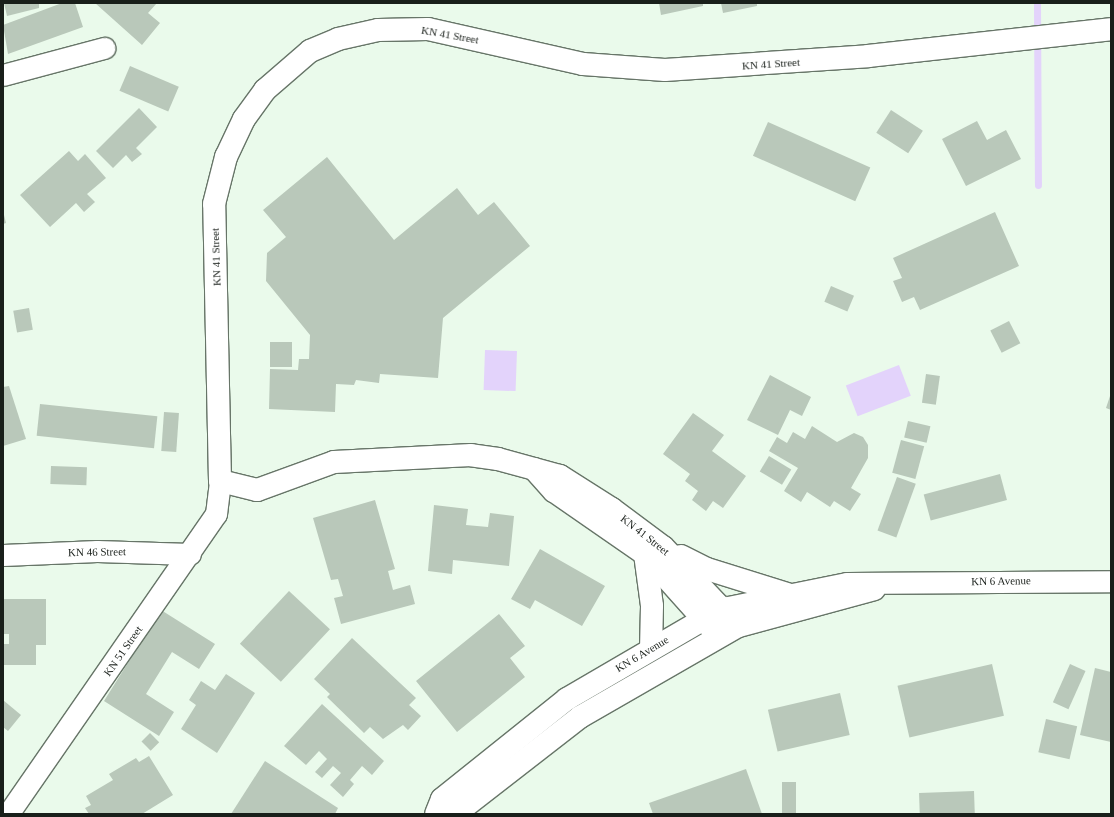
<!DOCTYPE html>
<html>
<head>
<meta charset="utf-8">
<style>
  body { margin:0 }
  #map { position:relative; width:1114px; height:817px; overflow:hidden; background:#eafaeb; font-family:"Times New Roman",serif }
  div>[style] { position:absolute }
  .water>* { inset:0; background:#e3d3fb; transform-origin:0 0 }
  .stream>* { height:7px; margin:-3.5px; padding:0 3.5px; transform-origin:3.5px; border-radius:3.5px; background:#e3d3fb }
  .building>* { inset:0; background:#b9c8ba; transform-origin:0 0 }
  .roads { filter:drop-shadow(1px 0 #677568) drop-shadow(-1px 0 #677568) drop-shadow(0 1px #677568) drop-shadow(0 -1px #677568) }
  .street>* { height:21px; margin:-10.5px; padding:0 10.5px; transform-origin:10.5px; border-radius:10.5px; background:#fff }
  .secondary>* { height:22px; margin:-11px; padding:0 11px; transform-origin:11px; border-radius:11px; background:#fff }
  span { translate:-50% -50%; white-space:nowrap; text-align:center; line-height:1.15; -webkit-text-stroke:4px #fff; paint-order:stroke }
  .street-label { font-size:11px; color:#191f1a }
  .frame { position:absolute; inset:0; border:4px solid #191f1a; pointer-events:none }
</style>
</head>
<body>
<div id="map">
  <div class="water">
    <i style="left:485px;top:350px;width:32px;height:40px;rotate:2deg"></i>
    <i style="left:899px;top:365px;width:33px;height:57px;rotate:69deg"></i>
  </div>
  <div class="stream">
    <i style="left:1037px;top:3px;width:182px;rotate:89.7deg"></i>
  </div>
  <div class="building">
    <i style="clip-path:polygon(4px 3px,39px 3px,39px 8px,7px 16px)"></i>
    <i style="clip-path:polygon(62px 3px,75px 3px,83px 27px,8px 54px,3px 25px)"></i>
    <i style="clip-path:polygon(95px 3px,157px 3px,148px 13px,160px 23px,142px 45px)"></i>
    <i style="clip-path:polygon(659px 3px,703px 3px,703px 6px,661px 15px)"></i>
    <i style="clip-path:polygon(721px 3px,757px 3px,757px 6px,723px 13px)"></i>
    <i style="left:130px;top:66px;width:53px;height:27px;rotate:23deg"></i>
    <i style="clip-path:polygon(139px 108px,157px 127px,136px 148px,142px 154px,132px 162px,126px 155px,113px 168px,96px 151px)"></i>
    <i style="left:891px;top:110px;width:38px;height:27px;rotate:33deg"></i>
    <i style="clip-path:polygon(977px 121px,987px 140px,1006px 130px,1021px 159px,966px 186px,942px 139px)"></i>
    <i style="left:768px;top:122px;width:112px;height:37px;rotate:24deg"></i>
    <i style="clip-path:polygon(69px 151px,78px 161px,85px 154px,106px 178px,87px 194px,95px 202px,84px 212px,76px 203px,50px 227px,20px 195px)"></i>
    <i style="clip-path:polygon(327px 157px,394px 240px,457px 188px,478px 215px,494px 202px,530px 246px,443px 318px,438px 378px,380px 374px,379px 383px,356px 380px,354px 385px,336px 384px,335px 412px,269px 409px,270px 369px,298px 370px,299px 359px,309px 359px,310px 335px,266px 281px,267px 253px,286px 237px,263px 210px)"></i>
    <i style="clip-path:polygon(3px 211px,6px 223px,3px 224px)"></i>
    <i style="clip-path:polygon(995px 212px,1019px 266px,920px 310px,914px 297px,902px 302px,893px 281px,902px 278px,893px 258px)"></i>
    <i style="left:831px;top:286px;width:25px;height:17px;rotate:23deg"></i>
    <i style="left:29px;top:308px;width:22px;height:16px;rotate:80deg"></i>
    <i style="left:1009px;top:321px;width:25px;height:21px;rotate:63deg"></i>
    <i style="left:270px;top:342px;width:22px;height:25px"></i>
    <i style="left:926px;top:374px;width:14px;height:29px;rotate:8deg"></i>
    <i style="clip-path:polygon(770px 375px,811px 397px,802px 416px,790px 410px,778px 435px,747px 420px)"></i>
    <i style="clip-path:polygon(9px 386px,26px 439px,3px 446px,3px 387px)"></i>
    <i style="clip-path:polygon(1111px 393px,1111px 410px,1106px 408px)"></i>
    <i style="left:40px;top:404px;width:118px;height:32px;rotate:6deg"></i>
    <i style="left:164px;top:412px;width:15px;height:39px;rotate:4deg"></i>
    <i style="clip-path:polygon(693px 413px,724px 435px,712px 451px,746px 476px,723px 508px,713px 501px,706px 511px,692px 500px,698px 491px,685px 481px,690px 474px,663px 454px)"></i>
    <i style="left:908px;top:421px;width:23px;height:17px;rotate:13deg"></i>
    <i style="clip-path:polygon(812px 426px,837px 442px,854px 433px,863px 437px,868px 445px,868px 458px,851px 488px,861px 494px,850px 511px,834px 501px,830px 507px,807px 492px,801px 502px,784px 491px,798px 468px,769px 451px,777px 437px,787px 443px,793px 432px,805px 439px)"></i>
    <i style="left:901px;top:440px;width:24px;height:34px;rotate:15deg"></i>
    <i style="left:769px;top:456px;width:26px;height:18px;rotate:31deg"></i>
    <i style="left:51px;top:466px;width:36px;height:18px;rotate:2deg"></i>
    <i style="left:1000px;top:474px;width:27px;height:79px;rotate:75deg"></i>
    <i style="left:897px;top:477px;width:20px;height:57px;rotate:20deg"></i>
    <i style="clip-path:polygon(375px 500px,395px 569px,388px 571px,393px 590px,410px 585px,415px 604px,341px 624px,334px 598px,343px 596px,338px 579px,331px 580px,313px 518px)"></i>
    <i style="clip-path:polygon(434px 505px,468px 509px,466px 525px,488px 527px,490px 513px,514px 516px,509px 566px,453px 560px,452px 574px,428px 571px)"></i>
    <i style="clip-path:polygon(540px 549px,605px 586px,582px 626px,535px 600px,530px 609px,511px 599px)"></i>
    <i style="left:289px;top:591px;width:56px;height:72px;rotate:43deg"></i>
    <i style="clip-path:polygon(3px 599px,46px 599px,46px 645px,36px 645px,36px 665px,3px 665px,3px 644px,9px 644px,9px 634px,3px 634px)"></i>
    <i style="clip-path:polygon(161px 610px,215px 644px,199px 669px,172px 652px,146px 694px,174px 712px,159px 736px,104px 701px)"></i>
    <i style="clip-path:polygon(499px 614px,525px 646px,510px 658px,525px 677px,457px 732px,416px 681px)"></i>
    <i style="clip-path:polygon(352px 638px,416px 698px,409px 705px,421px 716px,408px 730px,403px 725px,383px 739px,370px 727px,364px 733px,327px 697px,330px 694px,314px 679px)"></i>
    <i style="left:992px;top:664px;width:53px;height:97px;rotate:77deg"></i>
    <i style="left:1070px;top:664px;width:17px;height:42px;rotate:24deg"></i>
    <i style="clip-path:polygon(1095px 668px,1111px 672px,1111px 742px,1080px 735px)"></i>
    <i style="clip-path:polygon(226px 674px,255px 693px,217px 753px,181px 729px,196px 705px,189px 700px,201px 681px,215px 690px)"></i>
    <i style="left:840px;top:693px;width:43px;height:74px;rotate:77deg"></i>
    <i style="clip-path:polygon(3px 700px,21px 715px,8px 731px,3px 727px)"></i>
    <i style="clip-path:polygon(322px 704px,384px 761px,372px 775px,362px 766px,350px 780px,354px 784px,343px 797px,330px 785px,341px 773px,333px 766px,322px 778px,315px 772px,327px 759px,319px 751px,306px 765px,284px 746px)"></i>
    <i style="left:1046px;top:719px;width:32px;height:34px;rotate:13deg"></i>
    <i style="left:150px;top:733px;width:13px;height:12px;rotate:45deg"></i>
    <i style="clip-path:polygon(149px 756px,173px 795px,142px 814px,89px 814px,85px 808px,91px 805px,86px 796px,113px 780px,109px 774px,136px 758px,139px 762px)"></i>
    <i style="clip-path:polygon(265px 761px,338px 808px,335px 814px,231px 814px)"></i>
    <i style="clip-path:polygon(746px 769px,762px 814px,653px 814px,649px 803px)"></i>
    <i style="left:782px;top:782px;width:14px;height:32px"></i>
    <i style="left:974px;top:791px;width:23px;height:55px;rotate:88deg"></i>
  </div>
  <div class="roads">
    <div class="street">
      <i style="left:3px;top:75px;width:105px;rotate:-15deg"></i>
      <i style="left:3px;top:555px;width:94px;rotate:-2.4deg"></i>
      <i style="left:97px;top:551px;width:93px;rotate:1.8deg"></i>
      <i style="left:723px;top:608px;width:126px;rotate:-11.4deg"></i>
      <i style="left:847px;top:583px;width:264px;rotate:-0.4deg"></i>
      <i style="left:738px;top:626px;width:141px;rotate:-15.2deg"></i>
      <i style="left:8px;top:814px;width:365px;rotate:-55.3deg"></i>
      <i style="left:216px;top:514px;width:33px;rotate:-83deg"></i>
    </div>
    <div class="secondary">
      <i style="left:534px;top:469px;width:30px;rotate:48deg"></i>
      <i style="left:554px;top:491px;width:111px;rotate:34.7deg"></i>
      <i style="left:645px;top:554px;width:101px;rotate:48.2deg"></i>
      <i style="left:645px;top:554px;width:52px;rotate:82.3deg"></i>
      <i style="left:652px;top:606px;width:43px;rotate:91.3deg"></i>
      <i style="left:681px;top:556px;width:29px;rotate:27deg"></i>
      <i style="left:707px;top:569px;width:84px;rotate:17.4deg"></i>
      <i style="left:436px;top:814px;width:16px;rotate:-68deg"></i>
      <i style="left:442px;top:799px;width:160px;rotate:-38.7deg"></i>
      <i style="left:567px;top:699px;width:181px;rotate:-30.3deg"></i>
      <i style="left:455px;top:814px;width:158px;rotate:-37.8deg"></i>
      <i style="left:580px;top:717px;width:182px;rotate:-29.9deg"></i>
      <i style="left:738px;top:626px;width:109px;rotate:-133.5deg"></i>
      <i style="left:663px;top:547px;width:64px;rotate:-143.3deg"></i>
      <i style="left:612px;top:509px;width:62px;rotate:-147.6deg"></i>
      <i style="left:560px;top:476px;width:64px;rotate:-164.7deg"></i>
      <i style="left:498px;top:459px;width:27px;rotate:-172deg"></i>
      <i style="left:471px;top:455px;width:137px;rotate:177.1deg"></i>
      <i style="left:334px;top:462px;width:82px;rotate:160deg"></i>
      <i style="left:257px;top:490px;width:38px;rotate:-166deg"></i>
      <i style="left:220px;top:481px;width:277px;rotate:-91.2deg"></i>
      <i style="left:214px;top:204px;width:49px;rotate:-75.7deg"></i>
      <i style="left:226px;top:157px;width:42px;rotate:-64.7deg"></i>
      <i style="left:244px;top:119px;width:36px;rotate:-54deg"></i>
      <i style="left:265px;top:90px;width:60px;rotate:-40.9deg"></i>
      <i style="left:310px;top:51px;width:30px;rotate:-23deg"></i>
      <i style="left:338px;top:39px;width:41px;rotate:-12.7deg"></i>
      <i style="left:378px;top:30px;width:50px;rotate:-1.1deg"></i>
      <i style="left:428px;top:29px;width:159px;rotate:12.7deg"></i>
      <i style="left:583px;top:64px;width:82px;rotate:4.2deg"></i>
      <i style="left:665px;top:70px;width:203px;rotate:-3.9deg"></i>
      <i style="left:868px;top:56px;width:244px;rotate:-6.3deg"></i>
    </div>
  </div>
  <div class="street-label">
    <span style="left:450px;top:35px;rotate:10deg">KN 41 Street</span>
    <span style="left:771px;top:64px;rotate:-4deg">KN 41 Street</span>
    <span style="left:216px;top:257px;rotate:-92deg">KN 41 Street</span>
    <span style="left:645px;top:535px;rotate:38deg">KN 41 Street</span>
    <span style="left:97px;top:552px;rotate:-1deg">KN 46 Street</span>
    <span style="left:1001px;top:581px;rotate:-1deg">KN 6 Avenue</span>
    <span style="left:123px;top:651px;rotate:-55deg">KN 51 Street</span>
    <span style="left:642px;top:654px;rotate:-31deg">KN 6 Avenue</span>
  </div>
  <div class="frame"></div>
</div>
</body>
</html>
